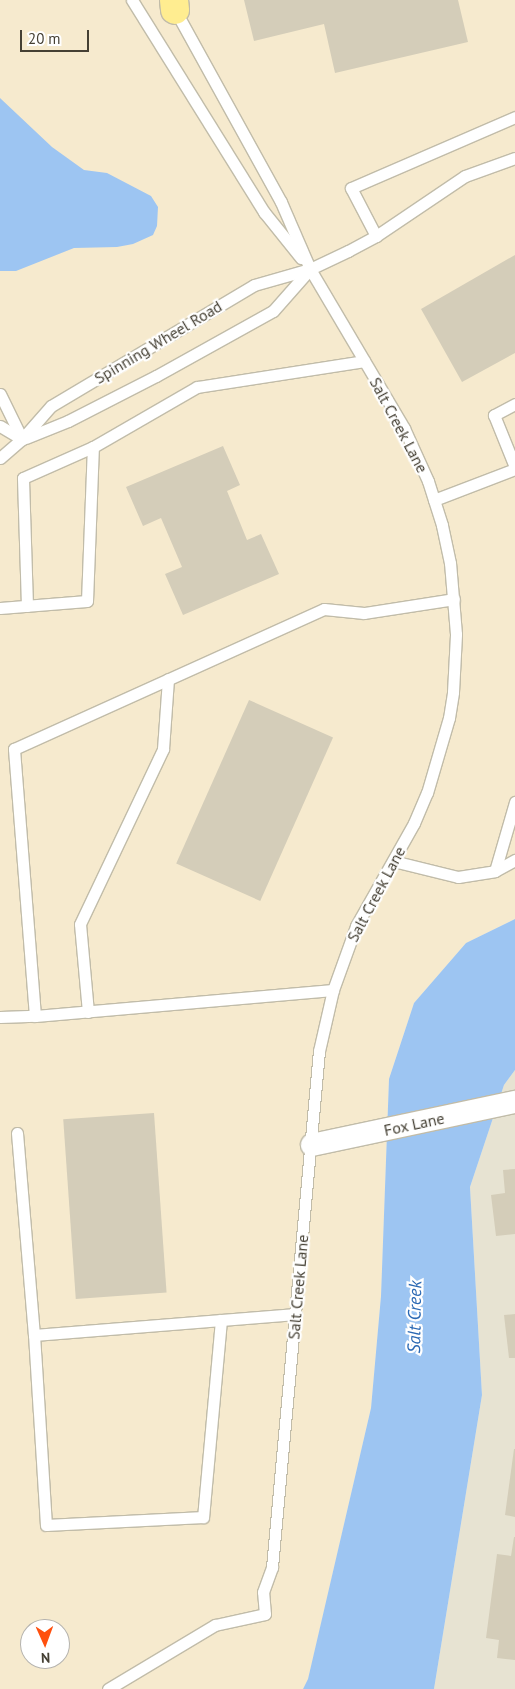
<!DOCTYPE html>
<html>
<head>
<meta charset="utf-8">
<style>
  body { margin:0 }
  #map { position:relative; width:515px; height:1689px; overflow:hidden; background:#f2f0e4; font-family:"PT Sans",sans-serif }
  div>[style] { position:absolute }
  .residential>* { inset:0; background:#e7e3d2 }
  .commercial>* { inset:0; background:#f6eace }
  .water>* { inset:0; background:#9dc5f2 }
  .building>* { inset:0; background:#d4cdb9; transform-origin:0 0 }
  .roads { filter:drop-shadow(1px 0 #c1bca9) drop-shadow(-1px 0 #c1bca9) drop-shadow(0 1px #c1bca9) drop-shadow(0 -1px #c1bca9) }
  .service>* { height:11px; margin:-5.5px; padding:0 5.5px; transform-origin:5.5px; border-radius:5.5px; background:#fff }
  .minor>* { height:22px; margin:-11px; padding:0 11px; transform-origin:11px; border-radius:11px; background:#fff }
  .primary>* { height:28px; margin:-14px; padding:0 14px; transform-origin:14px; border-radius:14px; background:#ffed90 }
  span { translate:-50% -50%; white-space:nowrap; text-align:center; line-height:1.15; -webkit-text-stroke:4.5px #fff; paint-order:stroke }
  .street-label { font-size:16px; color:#454034 }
  .water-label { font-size:18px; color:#2a68b3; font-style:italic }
  .north { position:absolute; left:20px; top:1619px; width:50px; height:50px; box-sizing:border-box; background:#fff; border:1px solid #b5b3ae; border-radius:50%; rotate:178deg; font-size:14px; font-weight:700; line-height:20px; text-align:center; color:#454034 }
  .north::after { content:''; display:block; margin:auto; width:18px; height:22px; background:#ff500e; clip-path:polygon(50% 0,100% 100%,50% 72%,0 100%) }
  .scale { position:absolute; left:20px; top:30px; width:69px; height:22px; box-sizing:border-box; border:2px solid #454034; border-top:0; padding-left:6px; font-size:15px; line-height:18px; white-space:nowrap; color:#454034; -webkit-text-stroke:4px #fff; paint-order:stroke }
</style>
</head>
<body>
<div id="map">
  <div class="residential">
    <i style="clip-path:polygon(515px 1070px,515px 1689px,434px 1689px,482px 1395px,470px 1187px,504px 1085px)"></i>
  </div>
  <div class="commercial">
    <i style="clip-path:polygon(evenodd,0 0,515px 0,515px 919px,466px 943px,414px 1003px,389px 1079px,381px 1296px,371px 1408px,308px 1680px,303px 1689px,0 1689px,0 0,30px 1629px,60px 1629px,60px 1659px,30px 1659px,30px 1629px)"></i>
  </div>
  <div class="water">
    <i style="clip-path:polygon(0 98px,52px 147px,84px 170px,107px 173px,151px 196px,158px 207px,157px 226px,153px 235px,133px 244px,117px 247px,74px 248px,16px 271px,0 271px)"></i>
    <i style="clip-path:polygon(515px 919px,515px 1070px,504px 1085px,470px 1187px,482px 1395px,434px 1689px,303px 1689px,308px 1679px,371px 1408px,381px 1296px,389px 1079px,414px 1003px,466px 943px)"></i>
  </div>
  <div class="building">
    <i style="clip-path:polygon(244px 0,458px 0,468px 42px,335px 73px,324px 24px,254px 41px)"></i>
    <i style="clip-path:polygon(515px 255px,515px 353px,462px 382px,421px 309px)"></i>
    <i style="clip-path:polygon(223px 446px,240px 485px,227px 491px,247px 540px,261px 534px,279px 574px,183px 615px,165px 574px,182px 567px,161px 518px,143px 526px,126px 487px)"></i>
    <i style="left:249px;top:700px;width:92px;height:179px;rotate:24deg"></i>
    <i style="left:154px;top:1113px;width:180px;height:91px;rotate:86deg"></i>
    <i style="clip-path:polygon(515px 1169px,515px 1234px,496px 1236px,491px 1195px,505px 1193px,503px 1170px)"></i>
    <i style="clip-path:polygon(515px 1314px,515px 1358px,509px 1358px,504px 1315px)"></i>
    <i style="clip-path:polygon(514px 1449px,515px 1449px,515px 1517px,505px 1515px)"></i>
    <i style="clip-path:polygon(514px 1537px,515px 1537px,515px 1660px,497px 1658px,499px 1640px,486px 1638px,497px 1554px,511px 1556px)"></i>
  </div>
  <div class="roads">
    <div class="service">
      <i style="left:132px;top:0;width:250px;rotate:58.1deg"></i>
      <i style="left:264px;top:212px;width:59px;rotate:51.2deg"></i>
      <i style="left:376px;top:236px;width:54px;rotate:-117.5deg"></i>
      <i style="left:351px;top:188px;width:179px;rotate:-23.4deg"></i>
      <i style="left:0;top:394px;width:50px;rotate:63.9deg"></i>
      <i style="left:515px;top:404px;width:24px;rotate:152deg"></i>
      <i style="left:494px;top:415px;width:56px;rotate:68deg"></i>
      <i style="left:0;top:426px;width:26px;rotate:31deg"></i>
      <i style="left:26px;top:438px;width:45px;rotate:-22deg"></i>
      <i style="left:68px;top:421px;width:99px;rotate:-27.1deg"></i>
      <i style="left:156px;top:376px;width:134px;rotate:-29.1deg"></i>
      <i style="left:273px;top:311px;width:56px;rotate:-48.6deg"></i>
      <i style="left:0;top:458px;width:29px;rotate:-41deg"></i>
      <i style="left:22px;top:439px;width:44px;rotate:-48.7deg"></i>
      <i style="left:51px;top:406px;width:236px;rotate:-30.8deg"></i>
      <i style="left:254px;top:285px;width:58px;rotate:-15.9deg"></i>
      <i style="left:310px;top:269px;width:42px;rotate:-25.3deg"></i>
      <i style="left:348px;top:251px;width:32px;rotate:-28deg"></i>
      <i style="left:376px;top:236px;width:107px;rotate:-34deg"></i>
      <i style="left:465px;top:176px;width:53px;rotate:-19.8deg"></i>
      <i style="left:434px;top:500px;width:87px;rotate:-20.9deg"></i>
      <i style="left:27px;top:606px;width:128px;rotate:-91.8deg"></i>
      <i style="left:23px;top:478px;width:77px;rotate:-23.9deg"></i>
      <i style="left:0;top:608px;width:87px;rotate:-4.6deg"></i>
      <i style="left:87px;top:601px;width:154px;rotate:-87.8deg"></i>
      <i style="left:93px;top:447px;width:120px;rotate:-30deg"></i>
      <i style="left:197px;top:387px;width:169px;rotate:-8.8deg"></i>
      <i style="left:393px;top:861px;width:67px;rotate:13.8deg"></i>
      <i style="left:458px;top:877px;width:37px;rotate:-9deg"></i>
      <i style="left:495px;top:871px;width:23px;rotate:-29deg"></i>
      <i style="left:495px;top:871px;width:72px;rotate:-73.8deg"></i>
      <i style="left:333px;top:990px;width:299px;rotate:175deg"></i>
      <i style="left:35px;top:1016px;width:268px;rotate:-94.5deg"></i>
      <i style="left:14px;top:749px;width:340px;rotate:-24.3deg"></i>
      <i style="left:324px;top:609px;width:40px;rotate:5.7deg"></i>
      <i style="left:364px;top:613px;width:91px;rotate:-8.8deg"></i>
      <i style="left:88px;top:1012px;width:88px;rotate:-95.2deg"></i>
      <i style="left:80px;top:924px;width:194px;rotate:-64.6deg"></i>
      <i style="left:163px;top:749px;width:70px;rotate:-85.9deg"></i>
      <i style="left:0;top:1017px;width:35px;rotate:-2deg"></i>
      <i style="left:17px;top:1133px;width:203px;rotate:85.2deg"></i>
      <i style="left:221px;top:1320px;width:198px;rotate:95.2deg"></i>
      <i style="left:203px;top:1517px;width:157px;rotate:177.1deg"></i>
      <i style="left:46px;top:1525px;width:190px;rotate:-93.6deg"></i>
      <i style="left:34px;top:1335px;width:188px;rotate:-4.6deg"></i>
      <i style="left:221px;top:1320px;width:75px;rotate:-4.6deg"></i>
      <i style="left:108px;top:1689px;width:125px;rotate:-30.9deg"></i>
      <i style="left:215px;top:1625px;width:51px;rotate:-12.4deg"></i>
      <i style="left:265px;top:1614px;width:22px;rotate:-95deg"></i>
      <i style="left:263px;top:1592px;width:27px;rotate:-70deg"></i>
      <i style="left:272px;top:1567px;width:518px;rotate:-84.8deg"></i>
      <i style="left:319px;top:1051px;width:63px;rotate:-77.1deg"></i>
      <i style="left:333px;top:990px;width:68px;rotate:-70.2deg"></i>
      <i style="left:356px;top:926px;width:118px;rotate:-60.6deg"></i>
      <i style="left:414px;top:823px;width:33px;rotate:-67deg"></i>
      <i style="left:427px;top:793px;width:78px;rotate:-73.7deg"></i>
      <i style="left:449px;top:718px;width:26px;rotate:-81deg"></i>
      <i style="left:453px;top:692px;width:58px;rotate:-87deg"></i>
      <i style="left:456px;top:634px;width:71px;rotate:-94.8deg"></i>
      <i style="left:450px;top:563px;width:39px;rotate:-102deg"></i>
      <i style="left:442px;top:525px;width:46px;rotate:-107.7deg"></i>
      <i style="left:428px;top:481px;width:58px;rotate:-114.4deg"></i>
      <i style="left:404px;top:428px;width:185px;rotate:-120.6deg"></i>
      <i style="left:310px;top:269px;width:73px;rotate:-113.4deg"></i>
      <i style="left:281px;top:202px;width:219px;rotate:-118.9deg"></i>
    </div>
    <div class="minor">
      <i style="left:312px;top:1145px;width:208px;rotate:-12deg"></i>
    </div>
    <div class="primary">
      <i style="left:174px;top:0;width:10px;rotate:84deg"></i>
    </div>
  </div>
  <div class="street-label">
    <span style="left:158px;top:342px;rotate:-31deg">Spinning Wheel Road</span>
    <span style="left:399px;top:425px;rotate:62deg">Salt Creek Lane</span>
    <span style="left:376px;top:894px;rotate:-62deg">Salt Creek Lane</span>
    <span style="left:414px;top:1124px;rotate:-12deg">Fox Lane</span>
    <span style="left:298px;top:1287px;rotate:-85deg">Salt Creek Lane</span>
  </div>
  <div class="water-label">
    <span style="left:415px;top:1317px;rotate:-89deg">Salt Creek</span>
  </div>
  <div class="north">N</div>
  <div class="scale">20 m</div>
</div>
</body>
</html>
